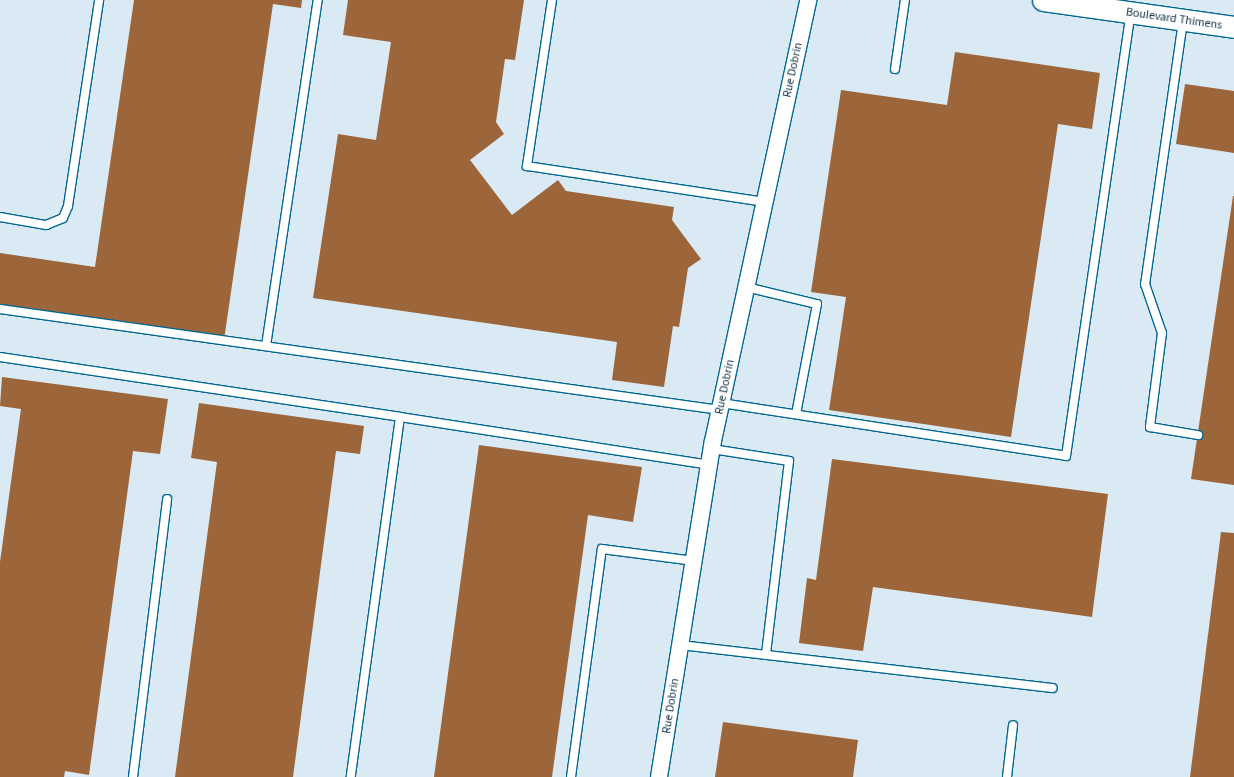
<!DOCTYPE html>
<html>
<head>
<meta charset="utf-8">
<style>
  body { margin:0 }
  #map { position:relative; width:1234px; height:777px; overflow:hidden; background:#daeaf4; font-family:"Source Sans 3",sans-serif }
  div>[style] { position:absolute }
  .building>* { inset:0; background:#9d653a }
  .roads { filter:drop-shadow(1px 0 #006794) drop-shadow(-1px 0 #006794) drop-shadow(0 1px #006794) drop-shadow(0 -1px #006794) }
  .service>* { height:8px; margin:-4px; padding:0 4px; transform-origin:4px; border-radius:4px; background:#fff }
  .minor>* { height:16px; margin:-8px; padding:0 8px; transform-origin:8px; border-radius:8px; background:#fff }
  .tertiary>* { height:21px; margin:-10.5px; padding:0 10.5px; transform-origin:10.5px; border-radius:10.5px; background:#fff }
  span { translate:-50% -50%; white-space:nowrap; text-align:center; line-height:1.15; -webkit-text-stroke:4px #fff; paint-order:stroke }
  .street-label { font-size:12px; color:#0b2f42 }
</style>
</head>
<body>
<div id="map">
  <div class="building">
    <i style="clip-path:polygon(134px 0,302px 0,301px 8px,273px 4px,224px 340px,0 308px,0 253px,95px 267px)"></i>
    <i style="clip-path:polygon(348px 0,524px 0,515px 60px,505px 59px,496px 122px,504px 134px,470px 160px,512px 215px,558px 180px,566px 191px,674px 207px,672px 220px,701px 259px,688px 268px,679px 327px,673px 326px,664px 387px,612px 380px,617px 342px,313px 298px,338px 134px,376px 140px,391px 42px,343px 35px)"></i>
    <i style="clip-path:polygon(955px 52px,1100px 73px,1092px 129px,1058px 124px,1011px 437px,829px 410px,846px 297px,811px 292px,841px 90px,947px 105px)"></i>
    <i style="clip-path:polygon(1185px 84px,1234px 91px,1234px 153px,1176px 144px)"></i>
    <i style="clip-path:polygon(1233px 196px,1234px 196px,1234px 485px,1191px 479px)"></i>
    <i style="clip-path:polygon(2px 377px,168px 399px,160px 454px,133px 451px,89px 775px,65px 771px,64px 777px,0 777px,0 562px,21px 409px,0 406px)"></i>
    <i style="clip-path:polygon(199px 403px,364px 426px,360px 454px,336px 451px,293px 777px,175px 777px,217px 462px,191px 458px)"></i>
    <i style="clip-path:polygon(479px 445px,642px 467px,633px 522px,588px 515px,552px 777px,434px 777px)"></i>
    <i style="clip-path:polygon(832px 459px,1108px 494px,1092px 617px,873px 587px,863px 651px,799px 643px,807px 578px,816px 580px)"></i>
    <i style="clip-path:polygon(1221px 532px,1234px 533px,1234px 777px,1190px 777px)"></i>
    <i style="clip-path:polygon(723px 722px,858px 740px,853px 777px,715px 777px)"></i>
  </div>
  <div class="roads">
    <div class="service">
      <i style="left:552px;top:0;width:168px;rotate:98.6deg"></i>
      <i style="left:527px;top:166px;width:240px;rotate:8.6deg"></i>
      <i style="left:1183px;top:21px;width:266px;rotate:98.2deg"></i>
      <i style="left:1145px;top:284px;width:52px;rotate:70.9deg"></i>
      <i style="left:1162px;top:333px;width:95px;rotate:97.3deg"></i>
      <i style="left:1150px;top:427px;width:49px;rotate:9.5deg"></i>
      <i style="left:895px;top:69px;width:70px;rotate:-81.8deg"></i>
      <i style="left:0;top:217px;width:47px;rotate:9.9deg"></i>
      <i style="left:46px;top:225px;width:18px;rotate:-22deg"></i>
      <i style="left:63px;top:218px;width:13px;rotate:-67deg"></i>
      <i style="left:68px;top:206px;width:208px;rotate:-81.4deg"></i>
      <i style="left:746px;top:287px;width:73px;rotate:13.5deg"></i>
      <i style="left:817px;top:304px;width:112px;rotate:100.8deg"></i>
      <i style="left:0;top:309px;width:727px;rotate:7.99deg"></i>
      <i style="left:266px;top:346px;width:350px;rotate:-81.5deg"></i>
      <i style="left:0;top:357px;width:404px;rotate:8.5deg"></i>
      <i style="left:400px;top:417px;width:363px;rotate:97.8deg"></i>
      <i style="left:721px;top:403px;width:349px;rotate:8.7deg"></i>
      <i style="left:1066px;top:456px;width:448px;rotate:-81.7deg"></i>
      <i style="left:400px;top:417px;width:314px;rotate:8.8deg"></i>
      <i style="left:712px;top:449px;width:78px;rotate:8.9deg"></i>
      <i style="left:789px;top:461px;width:195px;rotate:96.8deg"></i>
      <i style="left:680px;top:645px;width:375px;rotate:6.6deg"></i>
      <i style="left:133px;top:777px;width:280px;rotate:-83deg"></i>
      <i style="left:571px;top:777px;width:230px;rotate:-82.3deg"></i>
      <i style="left:602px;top:549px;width:93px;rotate:7.4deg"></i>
      <i style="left:1007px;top:777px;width:52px;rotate:-83.4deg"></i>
    </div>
    <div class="minor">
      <i style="left:659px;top:777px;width:340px;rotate:-80.9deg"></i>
      <i style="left:713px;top:441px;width:451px;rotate:-77.8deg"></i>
    </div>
    <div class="tertiary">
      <i style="left:1043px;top:0;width:193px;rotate:8deg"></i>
    </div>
  </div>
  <div class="street-label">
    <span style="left:1174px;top:19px;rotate:8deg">Boulevard Thimens</span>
    <span style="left:793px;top:70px;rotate:-78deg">Rue Dobrin</span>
    <span style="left:725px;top:387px;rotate:-78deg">Rue Dobrin</span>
    <span style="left:671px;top:706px;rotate:-81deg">Rue Dobrin</span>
  </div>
</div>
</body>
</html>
